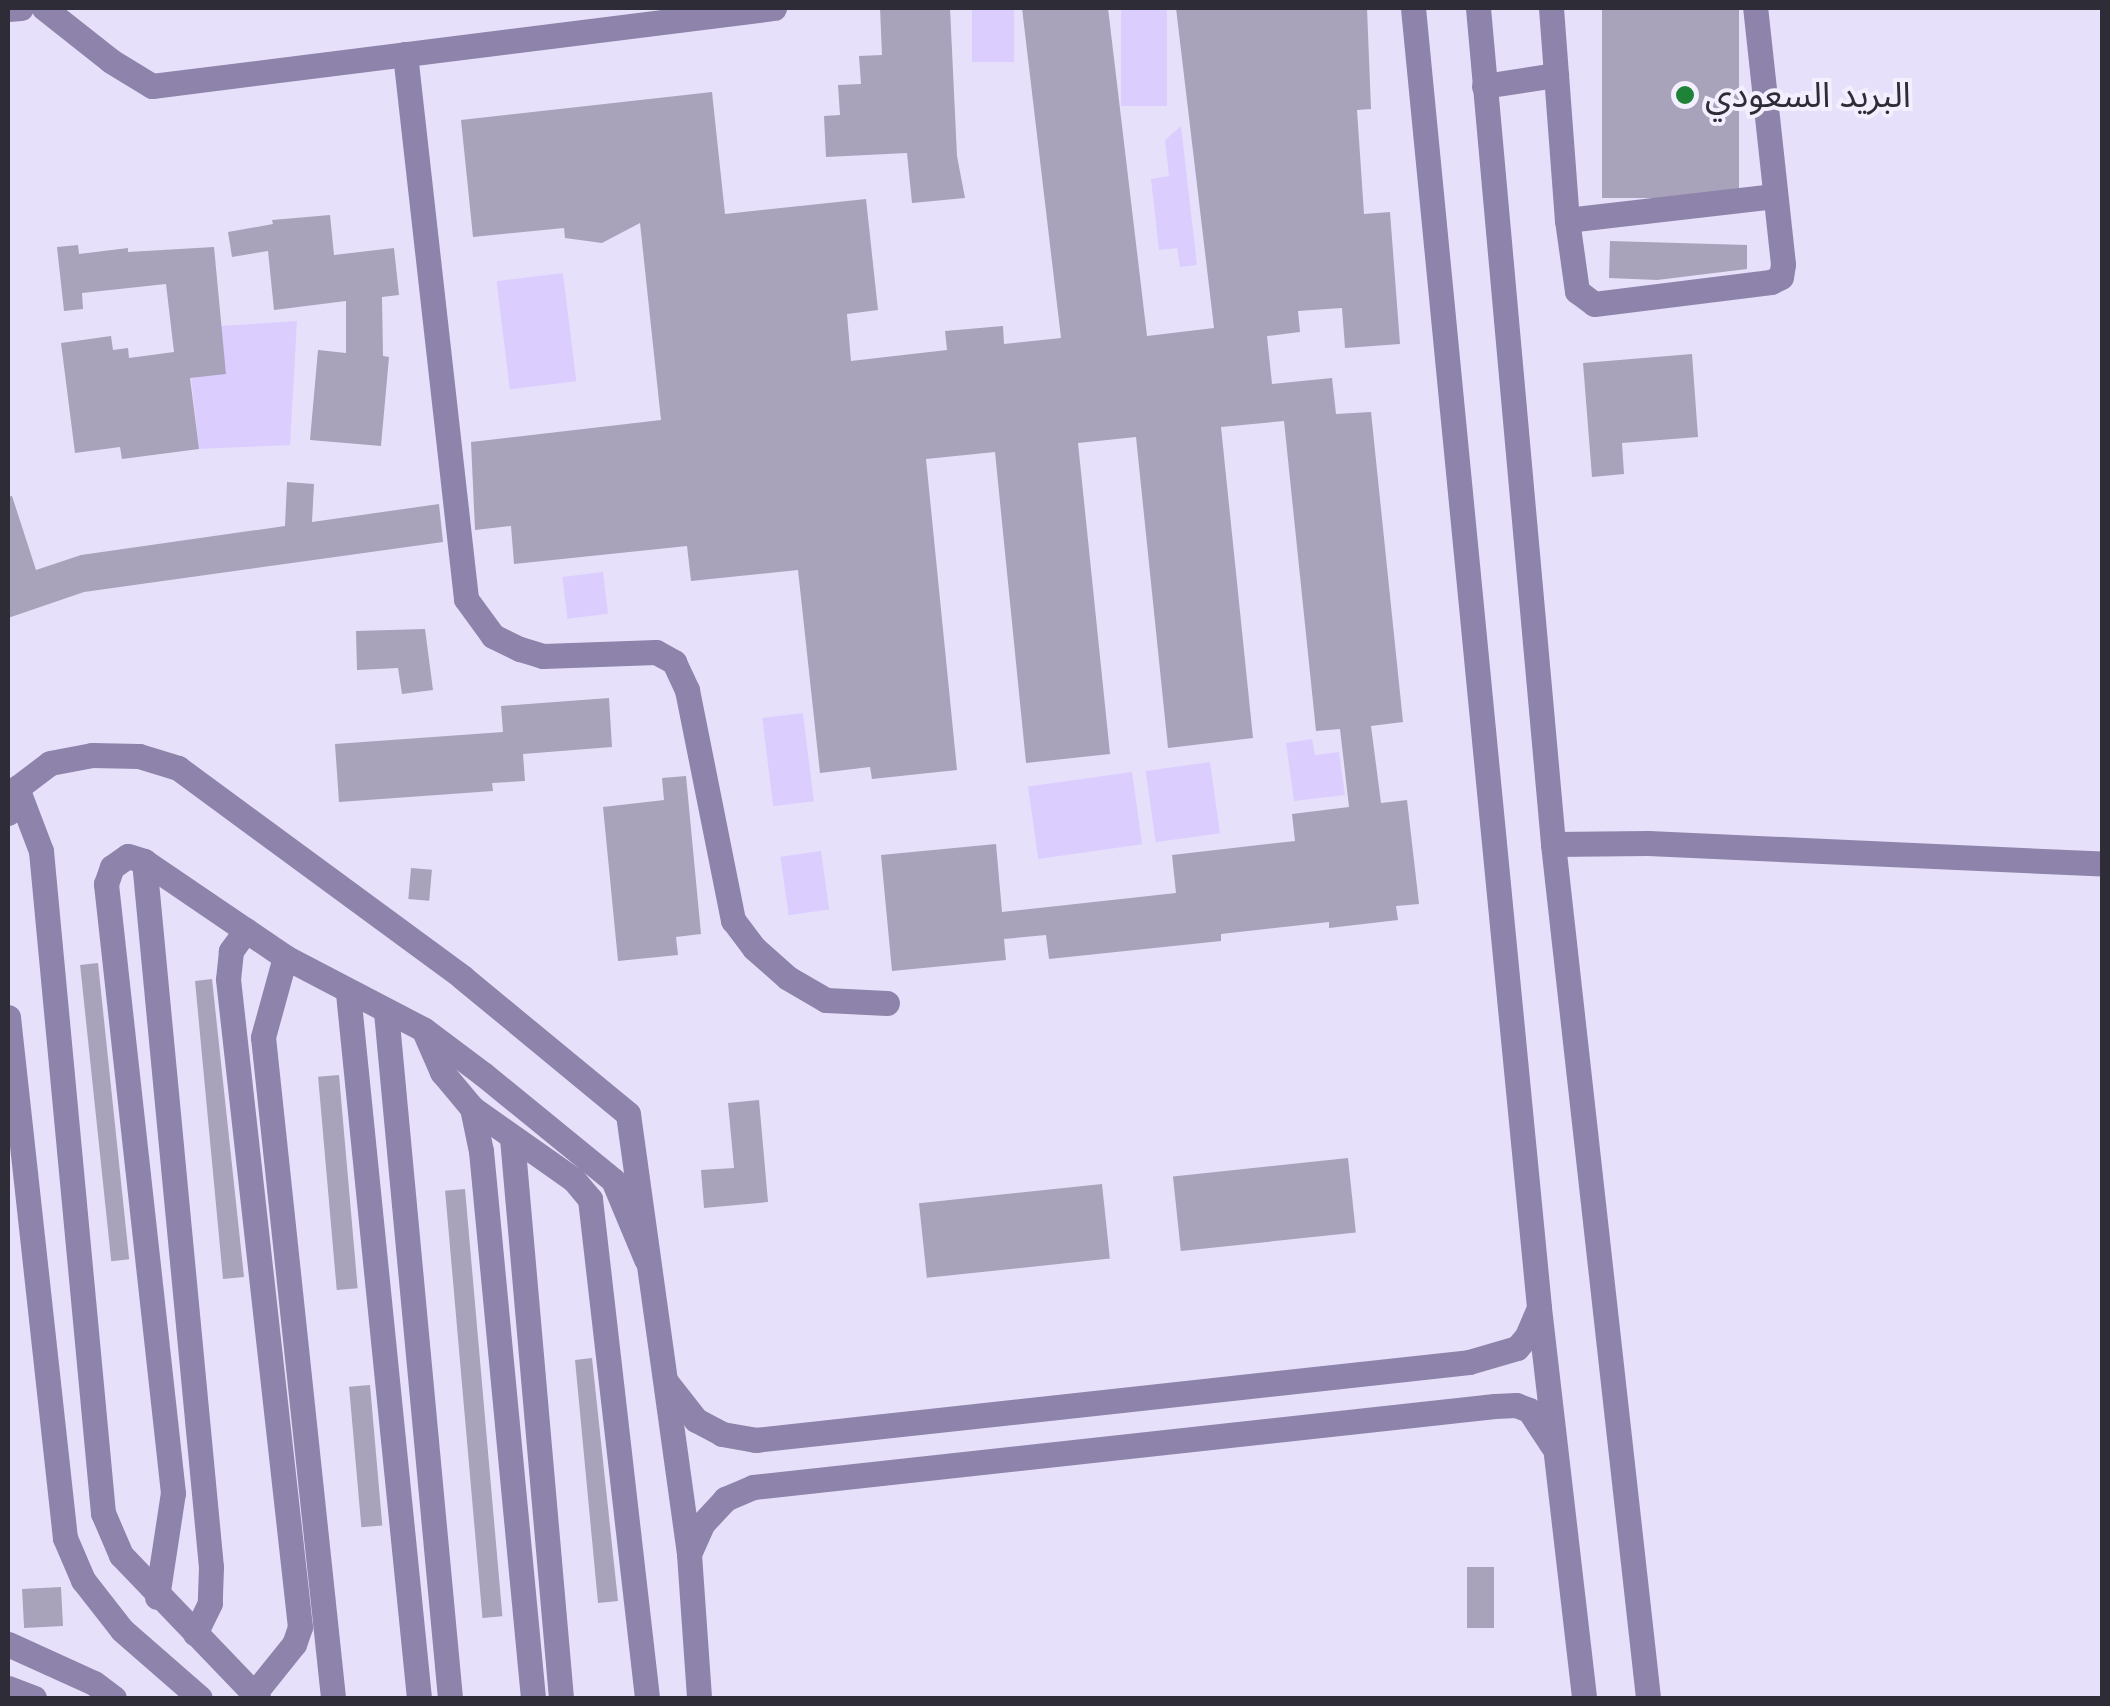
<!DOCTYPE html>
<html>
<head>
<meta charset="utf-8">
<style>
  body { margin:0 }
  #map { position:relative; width:2110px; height:1706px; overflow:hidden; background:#e7e0fa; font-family:"DM Sans","Noto Sans Arabic",sans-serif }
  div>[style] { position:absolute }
  .green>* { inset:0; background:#dbceff; transform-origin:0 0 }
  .building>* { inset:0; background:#a8a2ba; transform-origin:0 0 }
  .minor>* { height:25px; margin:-12.5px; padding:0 12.5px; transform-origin:12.5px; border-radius:12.5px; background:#8e83aa }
  .dots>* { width:28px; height:28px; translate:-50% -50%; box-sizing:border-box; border:5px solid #f3efff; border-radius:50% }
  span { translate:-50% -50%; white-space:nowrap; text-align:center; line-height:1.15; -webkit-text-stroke:8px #f3efff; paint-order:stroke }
  .poi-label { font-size:35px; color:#2e2c36 }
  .left { translate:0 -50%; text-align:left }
  .frame { position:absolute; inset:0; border:10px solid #2e2c36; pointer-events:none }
</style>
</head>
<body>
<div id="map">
  <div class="green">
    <i style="left:972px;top:8px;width:42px;height:54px"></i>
    <i style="left:1121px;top:8px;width:46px;height:98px"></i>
    <i style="clip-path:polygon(1181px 126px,1197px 265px,1180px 267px,1177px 248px,1159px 250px,1151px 179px,1169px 176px,1165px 140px)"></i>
    <i style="left:563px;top:273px;width:109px;height:67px;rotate:83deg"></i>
    <i style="clip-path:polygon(297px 321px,290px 445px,199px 449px,191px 378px,226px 373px,220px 326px)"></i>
    <i style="left:603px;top:572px;width:42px;height:41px;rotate:83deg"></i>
    <i style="left:803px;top:713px;width:89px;height:41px;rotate:83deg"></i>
    <i style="clip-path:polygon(1312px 739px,1315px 755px,1339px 752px,1345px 795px,1294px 801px,1286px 743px)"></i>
    <i style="left:1210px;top:762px;width:72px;height:65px;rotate:82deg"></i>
    <i style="left:1132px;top:772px;width:73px;height:105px;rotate:82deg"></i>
    <i style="left:821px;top:851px;width:59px;height:41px;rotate:82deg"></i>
  </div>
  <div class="building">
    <i style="clip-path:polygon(880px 8px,950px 8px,957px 156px,965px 198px,912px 203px,907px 153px,826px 157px,824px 116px,840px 115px,838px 85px,861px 84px,859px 56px,882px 55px)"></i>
    <i style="clip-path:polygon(1022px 8px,1108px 8px,1147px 336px,1214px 328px,1176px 8px,1367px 8px,1371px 109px,1357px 110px,1364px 214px,1390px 212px,1400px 344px,1345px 348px,1342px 308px,1298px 311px,1300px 332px,1267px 336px,1272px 384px,1332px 378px,1336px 414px,1371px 412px,1403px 722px,1371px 726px,1381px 803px,1407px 800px,1419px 904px,1396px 906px,1398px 920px,1329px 928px,1329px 922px,1221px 934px,1221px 941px,1049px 959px,1046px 935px,1004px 939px,1006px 960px,892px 971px,881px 855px,996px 844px,1002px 912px,1176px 893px,1172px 855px,1295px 841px,1292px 814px,1349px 807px,1340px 729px,1316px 731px,1284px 421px,1221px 427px,1253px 738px,1168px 748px,1136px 437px,1078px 443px,1110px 754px,1026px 763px,995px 452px,926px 459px,957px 770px,872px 779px,870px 767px,820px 773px,798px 570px,691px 581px,687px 546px,514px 564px,511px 526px,475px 530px,471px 442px,661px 420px,640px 223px,602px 243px,565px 238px,564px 228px,473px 237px,461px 120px,712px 92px,725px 214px,866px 199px,878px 310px,847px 314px,851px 361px,947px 350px,945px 331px,1003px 326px,1004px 344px,1061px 338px)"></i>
    <i style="left:1602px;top:8px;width:137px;height:190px"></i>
    <i style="clip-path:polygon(330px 215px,334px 255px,394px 248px,399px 295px,382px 297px,383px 356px,389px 357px,381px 446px,310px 440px,318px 350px,346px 353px,346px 301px,274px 310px,268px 251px,232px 257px,228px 232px,273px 224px,272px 220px)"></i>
    <i style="clip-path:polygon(1610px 241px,1747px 245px,1747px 269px,1657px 280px,1609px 278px)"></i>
    <i style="clip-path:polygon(78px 245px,79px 254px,128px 248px,128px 252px,214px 247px,226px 374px,190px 378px,199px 449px,122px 459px,120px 447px,75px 453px,61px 343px,111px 336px,113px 350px,128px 348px,129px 358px,174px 352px,166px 284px,82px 293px,83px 309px,64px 311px,57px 247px)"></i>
    <i style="clip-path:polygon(1692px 354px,1698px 437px,1622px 443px,1624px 474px,1592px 477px,1583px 363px)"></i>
    <i style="clip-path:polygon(287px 482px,314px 484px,312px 522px,439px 504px,443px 542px,84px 592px,8px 618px,8px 497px,12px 496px,36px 570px,81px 555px,285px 526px)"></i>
    <i style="clip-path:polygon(425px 629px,433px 690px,402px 694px,398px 668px,357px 670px,356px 631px)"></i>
    <i style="clip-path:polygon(609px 698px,612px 747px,523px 754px,525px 781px,492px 783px,493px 791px,339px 802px,335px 744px,503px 732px,501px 706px)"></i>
    <i style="clip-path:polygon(686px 776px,701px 934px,676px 937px,678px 955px,618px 961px,603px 807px,664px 800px,662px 778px)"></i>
    <i style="left:411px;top:868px;width:21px;height:31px;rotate:5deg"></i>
    <i style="left:98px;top:963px;width:298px;height:18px;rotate:84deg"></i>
    <i style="clip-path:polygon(212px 979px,244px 1277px,223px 1279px,195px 981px)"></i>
    <i style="left:339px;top:1075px;width:214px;height:21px;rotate:85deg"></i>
    <i style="clip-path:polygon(759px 1100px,768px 1202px,704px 1208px,701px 1170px,734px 1168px,728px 1103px)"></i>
    <i style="left:1348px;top:1158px;width:75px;height:176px;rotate:84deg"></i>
    <i style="left:1102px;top:1184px;width:75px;height:184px;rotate:84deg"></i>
    <i style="left:465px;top:1189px;width:429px;height:20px;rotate:85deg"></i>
    <i style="clip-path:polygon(592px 1358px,618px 1601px,598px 1603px,575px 1360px)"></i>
    <i style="left:370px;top:1385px;width:141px;height:21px;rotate:85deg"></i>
    <i style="left:1467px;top:1567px;width:27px;height:61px"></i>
    <i style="left:61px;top:1587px;width:39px;height:39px;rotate:87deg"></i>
  </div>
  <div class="minor">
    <i style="left:44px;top:8px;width:85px;rotate:38.3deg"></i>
    <i style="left:111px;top:61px;width:48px;rotate:31.4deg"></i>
    <i style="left:152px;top:86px;width:627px;rotate:-7.15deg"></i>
    <i style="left:1413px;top:8px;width:1306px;rotate:84.46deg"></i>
    <i style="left:1539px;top:1308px;width:393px;rotate:83.4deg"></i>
    <i style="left:1478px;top:8px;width:839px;rotate:84.87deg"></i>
    <i style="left:1553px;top:844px;width:859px;rotate:83.65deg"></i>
    <i style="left:1551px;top:8px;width:213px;rotate:85.7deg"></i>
    <i style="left:1567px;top:220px;width:72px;rotate:82deg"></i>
    <i style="left:1577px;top:291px;width:21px;rotate:37deg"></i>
    <i style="left:1594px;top:304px;width:178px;rotate:-7.1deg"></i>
    <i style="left:1771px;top:282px;width:11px;rotate:-27deg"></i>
    <i style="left:1781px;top:277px;width:13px;rotate:-81deg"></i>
    <i style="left:1783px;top:264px;width:258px;rotate:-96.2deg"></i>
    <i style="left:8px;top:9px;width:13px;rotate:-4deg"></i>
    <i style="left:405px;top:54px;width:548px;rotate:83.61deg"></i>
    <i style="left:466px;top:599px;width:46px;rotate:53.9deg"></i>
    <i style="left:493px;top:636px;width:30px;rotate:26deg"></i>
    <i style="left:520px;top:649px;width:24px;rotate:17deg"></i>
    <i style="left:543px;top:656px;width:113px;rotate:-2deg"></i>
    <i style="left:656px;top:652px;width:21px;rotate:29deg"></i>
    <i style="left:674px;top:662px;width:31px;rotate:65deg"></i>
    <i style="left:687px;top:690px;width:235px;rotate:78.7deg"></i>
    <i style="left:733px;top:920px;width:35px;rotate:53deg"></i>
    <i style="left:754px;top:948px;width:45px;rotate:41.4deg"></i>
    <i style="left:788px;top:978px;width:44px;rotate:30.1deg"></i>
    <i style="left:826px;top:1000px;width:61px;rotate:2.8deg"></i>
    <i style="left:1484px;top:86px;width:73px;rotate:-8.7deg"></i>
    <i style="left:1567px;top:220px;width:209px;rotate:-6.6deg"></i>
    <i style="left:17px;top:788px;width:67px;rotate:69.1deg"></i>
    <i style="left:41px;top:851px;width:665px;rotate:84.65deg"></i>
    <i style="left:103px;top:1513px;width:46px;rotate:66.8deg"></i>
    <i style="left:121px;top:1555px;width:198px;rotate:46.2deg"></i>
    <i style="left:8px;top:813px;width:27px;rotate:-70deg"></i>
    <i style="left:17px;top:788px;width:41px;rotate:-37.1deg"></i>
    <i style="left:50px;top:763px;width:43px;rotate:-10.8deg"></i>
    <i style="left:92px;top:755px;width:47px;rotate:1.2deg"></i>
    <i style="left:139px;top:756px;width:41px;rotate:17.1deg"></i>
    <i style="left:178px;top:768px;width:353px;rotate:36.3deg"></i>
    <i style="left:462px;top:977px;width:215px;rotate:39.5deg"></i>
    <i style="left:628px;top:1114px;width:444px;rotate:82.1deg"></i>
    <i style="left:689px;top:1554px;width:144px;rotate:86deg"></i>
    <i style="left:1553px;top:844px;width:95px;rotate:-0.6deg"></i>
    <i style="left:1648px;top:843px;width:454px;rotate:2.6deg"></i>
    <i style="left:144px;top:861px;width:709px;rotate:84.58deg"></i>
    <i style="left:211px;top:1567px;width:36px;rotate:92deg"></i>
    <i style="left:210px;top:1603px;width:34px;rotate:116deg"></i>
    <i style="left:246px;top:930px;width:26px;rotate:126deg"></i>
    <i style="left:231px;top:951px;width:28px;rotate:96deg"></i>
    <i style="left:228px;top:979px;width:652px;rotate:83.66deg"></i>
    <i style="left:300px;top:1627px;width:18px;rotate:109deg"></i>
    <i style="left:294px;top:1644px;width:64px;rotate:128.7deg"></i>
    <i style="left:285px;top:957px;width:83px;rotate:105.4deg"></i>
    <i style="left:263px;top:1037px;width:665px;rotate:83.95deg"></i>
    <i style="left:348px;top:993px;width:709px;rotate:84.25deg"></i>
    <i style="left:386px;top:1012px;width:689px;rotate:84.67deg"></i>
    <i style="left:8px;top:1017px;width:524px;rotate:83.76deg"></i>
    <i style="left:65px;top:1538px;width:46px;rotate:66.8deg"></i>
    <i style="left:83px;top:1580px;width:63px;rotate:52deg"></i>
    <i style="left:122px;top:1630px;width:103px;rotate:41.1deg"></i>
    <i style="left:425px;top:1033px;width:43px;rotate:66.4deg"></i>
    <i style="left:442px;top:1072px;width:47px;rotate:50.2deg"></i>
    <i style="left:472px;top:1108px;width:125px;rotate:35.2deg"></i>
    <i style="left:574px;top:1180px;width:25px;rotate:50deg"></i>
    <i style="left:590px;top:1199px;width:502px;rotate:83.48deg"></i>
    <i style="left:472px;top:1108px;width:44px;rotate:78.2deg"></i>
    <i style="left:481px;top:1151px;width:549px;rotate:84.57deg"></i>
    <i style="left:512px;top:1138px;width:562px;rotate:85deg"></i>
    <i style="left:667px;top:1383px;width:47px;rotate:51.9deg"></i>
    <i style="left:696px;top:1420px;width:30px;rotate:28deg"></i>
    <i style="left:722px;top:1434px;width:34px;rotate:10deg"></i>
    <i style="left:755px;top:1440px;width:718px;rotate:-6.23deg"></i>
    <i style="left:1469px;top:1362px;width:50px;rotate:-16.3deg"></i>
    <i style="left:1517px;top:1348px;width:16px;rotate:-50deg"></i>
    <i style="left:1527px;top:1336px;width:30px;rotate:-67deg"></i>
    <i style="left:689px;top:1554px;width:34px;rotate:-66deg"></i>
    <i style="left:703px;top:1523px;width:33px;rotate:-47deg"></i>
    <i style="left:725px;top:1499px;width:30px;rotate:-23deg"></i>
    <i style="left:753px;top:1487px;width:746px;rotate:-6.23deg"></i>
    <i style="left:1495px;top:1406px;width:21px;rotate:-3deg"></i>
    <i style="left:1516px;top:1405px;width:14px;rotate:21deg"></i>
    <i style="left:1529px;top:1410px;width:42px;rotate:56.7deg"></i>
    <i style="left:157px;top:1597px;width:105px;rotate:-81.3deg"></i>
    <i style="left:173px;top:1493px;width:613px;rotate:-96.28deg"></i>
    <i style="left:106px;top:884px;width:18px;rotate:-71deg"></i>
    <i style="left:112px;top:867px;width:19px;rotate:-35deg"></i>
    <i style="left:128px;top:856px;width:17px;rotate:17deg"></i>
    <i style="left:144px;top:861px;width:171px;rotate:34.2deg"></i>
    <i style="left:285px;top:957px;width:156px;rotate:27.6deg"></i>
    <i style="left:423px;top:1029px;width:75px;rotate:36.9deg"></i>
    <i style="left:483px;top:1074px;width:168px;rotate:39.2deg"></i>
    <i style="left:613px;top:1180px;width:86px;rotate:67.3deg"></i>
    <i style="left:8px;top:1644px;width:94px;rotate:24.4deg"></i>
    <i style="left:94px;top:1683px;width:25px;rotate:37deg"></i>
    <i style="left:8px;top:1688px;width:28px;rotate:21deg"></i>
  </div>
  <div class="dots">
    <i style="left:1685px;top:95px;background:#1e8338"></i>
  </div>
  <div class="poi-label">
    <span class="left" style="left:1705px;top:95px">البريد السعودي</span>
  </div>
  <div class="frame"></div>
</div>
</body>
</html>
